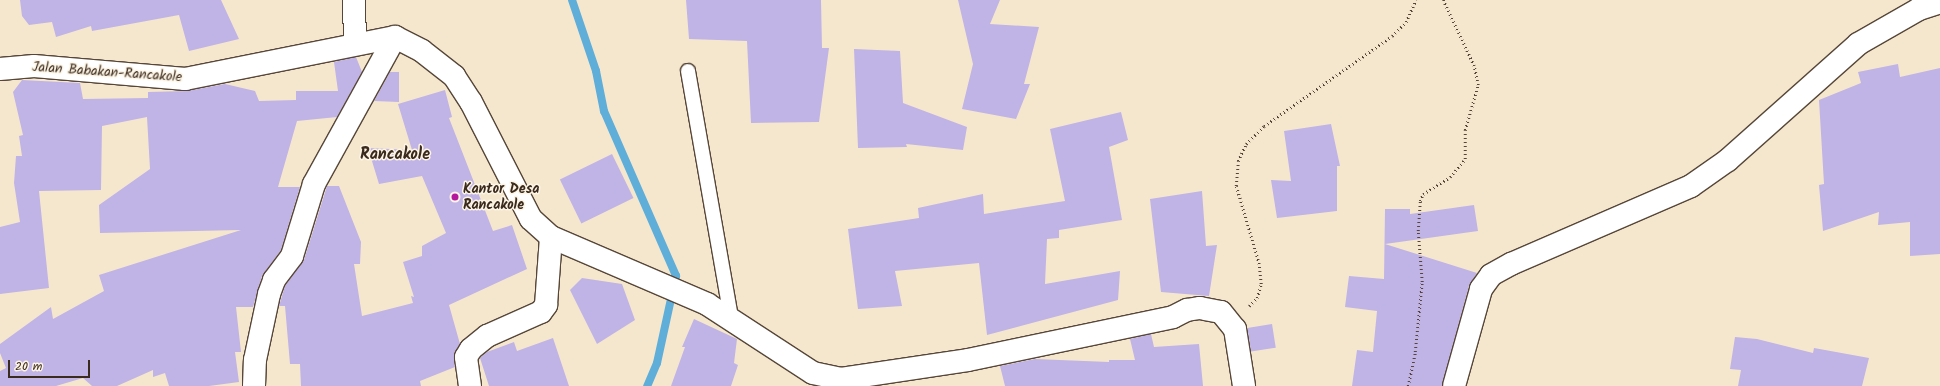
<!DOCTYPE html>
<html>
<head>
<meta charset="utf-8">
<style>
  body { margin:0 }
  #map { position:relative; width:1940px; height:386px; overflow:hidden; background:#f5e7ce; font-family:Kalam,sans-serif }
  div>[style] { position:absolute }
  .stream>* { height:8px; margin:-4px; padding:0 4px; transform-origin:4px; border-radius:4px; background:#5eaed9 }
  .building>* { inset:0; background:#c0b3e6; transform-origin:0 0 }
  .path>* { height:2.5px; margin-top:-1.25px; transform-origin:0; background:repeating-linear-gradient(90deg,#574638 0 1px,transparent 0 4px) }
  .roads { filter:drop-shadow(1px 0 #574638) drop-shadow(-1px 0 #574638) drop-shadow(0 1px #574638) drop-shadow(0 -1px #574638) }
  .lane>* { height:14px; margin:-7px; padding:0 7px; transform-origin:7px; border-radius:7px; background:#fff }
  .street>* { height:22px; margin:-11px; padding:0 11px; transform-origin:11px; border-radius:11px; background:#fff }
  .dots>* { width:11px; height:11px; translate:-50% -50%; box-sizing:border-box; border:2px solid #fcf5e5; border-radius:50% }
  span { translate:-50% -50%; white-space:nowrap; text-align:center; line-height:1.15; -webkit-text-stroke:3px #fcf5e5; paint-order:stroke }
  .street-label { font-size:14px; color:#3b2a1e }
  .poi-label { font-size:14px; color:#3b2a1e; font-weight:700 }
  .left { translate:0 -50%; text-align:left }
  .quarter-label { font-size:16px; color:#3b2a1e; font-weight:700 }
  .scale { position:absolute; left:8px; top:360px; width:82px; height:18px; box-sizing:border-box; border:2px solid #3b2a1e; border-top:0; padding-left:5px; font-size:12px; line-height:14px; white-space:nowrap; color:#3b2a1e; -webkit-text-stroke:3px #fcf5e5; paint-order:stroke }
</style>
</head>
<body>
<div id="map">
  <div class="stream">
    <i style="left:572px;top:0;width:75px;rotate:71.3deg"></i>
    <i style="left:596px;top:71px;width:41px;rotate:78.7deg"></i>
    <i style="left:604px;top:111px;width:180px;rotate:66.4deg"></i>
    <i style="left:676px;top:276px;width:89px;rotate:102.3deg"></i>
    <i style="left:657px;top:363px;width:25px;rotate:113deg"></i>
  </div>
  <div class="building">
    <i style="clip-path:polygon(20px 0,221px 0,239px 39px,189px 51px,179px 15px,92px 31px,91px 26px,56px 37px,52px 22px,29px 25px,22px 16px)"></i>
    <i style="clip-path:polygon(686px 0,821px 0,822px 48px,829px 48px,819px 122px,751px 123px,747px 41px,689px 39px)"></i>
    <i style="clip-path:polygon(958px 0,1000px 0,990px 24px,1039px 27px,1024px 84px,1030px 84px,1016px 119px,962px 109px,973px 64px)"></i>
    <i style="clip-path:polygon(854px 49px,900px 51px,903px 103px,967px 127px,963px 150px,906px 144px,907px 147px,858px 148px)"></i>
    <i style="clip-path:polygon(356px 57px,362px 72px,337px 117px,297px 121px,278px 187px,300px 187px,281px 250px,262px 276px,253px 307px,236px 307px,241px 352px,235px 352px,239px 382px,209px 386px,169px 386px,165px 373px,153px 377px,153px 370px,117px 386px,92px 386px,83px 378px,56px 386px,0 386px,0 371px,6px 368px,0 353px,0 344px,51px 307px,53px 319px,104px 291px,99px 275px,241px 230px,100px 233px,99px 205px,150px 169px,147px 117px,102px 126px,101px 190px,39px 191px,49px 288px,0 294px,0 227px,20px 222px,14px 183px,16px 156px,22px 156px,19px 136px,23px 135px,13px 92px,22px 80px,80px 83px,83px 99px,148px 98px,148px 92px,187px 91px,225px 84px,255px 91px,259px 101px,296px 100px,296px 91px,338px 91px,334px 62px)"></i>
    <i style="clip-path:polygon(1898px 64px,1900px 77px,1940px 68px,1940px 254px,1910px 256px,1910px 222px,1878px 225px,1879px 212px,1823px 231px,1819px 185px,1824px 184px,1819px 100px,1861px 83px,1858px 72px)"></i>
    <i style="clip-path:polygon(390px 72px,399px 72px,399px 102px,374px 101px)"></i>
    <i style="clip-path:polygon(445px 90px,452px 117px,449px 118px,493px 231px,512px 225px,527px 269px,449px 305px,460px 344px,454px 358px,455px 367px,420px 381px,421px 386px,301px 386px,300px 364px,290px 364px,285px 306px,279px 306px,285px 286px,304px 260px,327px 186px,339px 186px,361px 242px,360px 264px,354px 264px,362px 316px,413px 303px,411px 296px,414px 297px,403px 262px,422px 256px,422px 246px,446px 233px,422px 176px,379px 184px,368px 148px,412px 150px,398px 104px)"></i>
    <i style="clip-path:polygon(1121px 112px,1128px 140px,1109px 147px,1122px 220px,1059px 230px,1059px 238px,1047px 239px,1045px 284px,1120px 271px,1118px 300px,987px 335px,979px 263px,895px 271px,902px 306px,858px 309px,848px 229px,919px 218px,918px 208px,983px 194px,984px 214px,1065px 201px,1050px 129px)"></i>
    <i style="clip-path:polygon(1331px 124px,1340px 166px,1337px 166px,1337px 211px,1277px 218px,1271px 180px,1291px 181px,1284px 131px)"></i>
    <i style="left:612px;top:154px;width:49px;height:58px;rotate:64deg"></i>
    <i style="clip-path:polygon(1202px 191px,1206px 246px,1217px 245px,1209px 296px,1161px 292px,1150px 199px)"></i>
    <i style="clip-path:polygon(1474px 205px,1478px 231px,1385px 244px,1477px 273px,1469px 286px,1442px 386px,1352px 386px,1357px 350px,1373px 352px,1377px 311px,1345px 307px,1349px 276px,1384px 279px,1385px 209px,1410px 209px,1410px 214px)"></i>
    <i style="clip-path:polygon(582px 278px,622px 284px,635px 320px,597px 344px,570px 290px)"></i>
    <i style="clip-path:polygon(694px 319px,737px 339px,734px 363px,738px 365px,731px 386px,671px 386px,685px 347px,682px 347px)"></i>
    <i style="left:1272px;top:324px;width:24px;height:25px;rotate:81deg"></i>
    <i style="clip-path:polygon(1151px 334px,1154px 347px,1199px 344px,1203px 386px,1005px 386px,1000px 366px,1035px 359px,1109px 362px,1109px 360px,1135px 360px,1130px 339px)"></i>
    <i style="clip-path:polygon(1735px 337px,1757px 339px,1813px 353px,1814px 348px,1869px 358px,1862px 386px,1738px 386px,1741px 370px,1730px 369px)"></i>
    <i style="clip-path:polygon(553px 338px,569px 386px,489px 386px,480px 358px,487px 352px,514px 342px,517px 351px)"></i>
  </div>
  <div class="path">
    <i style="left:1249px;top:306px;width:11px;rotate:-45deg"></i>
    <i style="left:1257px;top:298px;width:15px;rotate:-74deg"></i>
    <i style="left:1261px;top:284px;width:20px;rotate:-96deg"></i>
    <i style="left:1259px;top:264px;width:81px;rotate:-106.4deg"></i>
    <i style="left:1236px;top:186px;width:25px;rotate:-85deg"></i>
    <i style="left:1238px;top:161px;width:19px;rotate:-65deg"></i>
    <i style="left:1246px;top:144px;width:25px;rotate:-45deg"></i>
    <i style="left:1264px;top:126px;width:156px;rotate:-35.1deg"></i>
    <i style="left:1392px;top:36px;width:20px;rotate:-45deg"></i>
    <i style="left:1406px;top:22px;width:24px;rotate:-66deg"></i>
    <i style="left:1408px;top:386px;width:35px;rotate:-78deg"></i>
    <i style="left:1415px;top:352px;width:70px;rotate:-84.3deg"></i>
    <i style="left:1422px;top:282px;width:51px;rotate:-94.5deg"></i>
    <i style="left:1418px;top:231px;width:30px;rotate:-86deg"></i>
    <i style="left:1420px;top:201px;width:8px;rotate:-67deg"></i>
    <i style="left:1423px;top:194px;width:32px;rotate:-32deg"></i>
    <i style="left:1450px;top:177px;width:23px;rotate:-50deg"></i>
    <i style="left:1465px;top:159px;width:29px;rotate:-90deg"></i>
    <i style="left:1465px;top:130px;width:47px;rotate:-73.9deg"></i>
    <i style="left:1478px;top:85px;width:19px;rotate:-102deg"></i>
    <i style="left:1474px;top:66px;width:73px;rotate:-115.2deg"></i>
  </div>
  <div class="roads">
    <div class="lane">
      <i style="left:688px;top:71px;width:251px;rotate:80.1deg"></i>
    </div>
    <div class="street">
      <i style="left:354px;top:0;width:43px;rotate:88.7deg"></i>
      <i style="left:0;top:69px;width:34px;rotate:-5deg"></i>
      <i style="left:34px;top:66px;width:152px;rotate:4.9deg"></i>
      <i style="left:185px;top:79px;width:214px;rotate:-11.3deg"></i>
      <i style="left:395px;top:37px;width:30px;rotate:27deg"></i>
      <i style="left:422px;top:51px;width:41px;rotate:38deg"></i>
      <i style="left:454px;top:76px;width:31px;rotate:57deg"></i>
      <i style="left:471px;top:102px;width:131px;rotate:62.9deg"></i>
      <i style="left:531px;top:219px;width:27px;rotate:42deg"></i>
      <i style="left:551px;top:237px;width:170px;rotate:23.2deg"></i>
      <i style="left:707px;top:304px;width:126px;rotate:33.1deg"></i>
      <i style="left:813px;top:373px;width:29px;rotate:12deg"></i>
      <i style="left:841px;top:379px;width:128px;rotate:-8.5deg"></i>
      <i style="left:968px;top:360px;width:209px;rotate:-11.8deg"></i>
      <i style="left:1173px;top:317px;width:16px;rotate:-27deg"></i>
      <i style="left:1187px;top:310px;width:13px;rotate:-9deg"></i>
      <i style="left:1200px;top:308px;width:21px;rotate:11deg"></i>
      <i style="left:1221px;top:312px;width:22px;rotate:51deg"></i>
      <i style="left:1235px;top:329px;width:58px;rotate:81deg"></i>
      <i style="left:254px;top:386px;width:26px;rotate:-88deg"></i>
      <i style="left:255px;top:360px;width:67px;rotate:-78deg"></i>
      <i style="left:269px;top:294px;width:15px;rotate:-70deg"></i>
      <i style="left:274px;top:280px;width:30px;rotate:-53deg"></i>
      <i style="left:292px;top:256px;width:75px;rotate:-73deg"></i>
      <i style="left:314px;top:184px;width:168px;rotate:-61.1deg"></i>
      <i style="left:470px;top:386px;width:29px;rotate:-98deg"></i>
      <i style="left:466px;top:357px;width:9px;rotate:-58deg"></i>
      <i style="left:471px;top:349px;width:21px;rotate:-39deg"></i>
      <i style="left:487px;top:336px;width:59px;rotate:-24deg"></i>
      <i style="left:541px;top:312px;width:9px;rotate:-54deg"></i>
      <i style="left:546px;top:305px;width:68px;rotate:-85.8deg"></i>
      <i style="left:1454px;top:386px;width:101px;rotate:-74.4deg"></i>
      <i style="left:1481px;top:289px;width:17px;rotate:-54deg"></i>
      <i style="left:1491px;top:275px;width:23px;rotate:-29deg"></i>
      <i style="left:1511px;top:264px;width:196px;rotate:-23.4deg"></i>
      <i style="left:1691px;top:186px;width:45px;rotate:-35.1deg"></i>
      <i style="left:1728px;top:160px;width:174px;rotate:-41.7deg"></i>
      <i style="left:1858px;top:44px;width:70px;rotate:-29.8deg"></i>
      <i style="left:1919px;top:9px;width:22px;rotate:-18deg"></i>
    </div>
  </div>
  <div class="dots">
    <i style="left:455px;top:197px;background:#b5179e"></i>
  </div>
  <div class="street-label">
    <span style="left:107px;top:72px;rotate:4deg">Jalan Babakan-Rancakole</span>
  </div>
  <div class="poi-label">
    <span class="left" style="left:463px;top:197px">Kantor Desa<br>Rancakole</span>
  </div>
  <div class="quarter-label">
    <span style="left:395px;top:155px">Rancakole</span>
  </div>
  <div class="scale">20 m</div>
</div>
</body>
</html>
